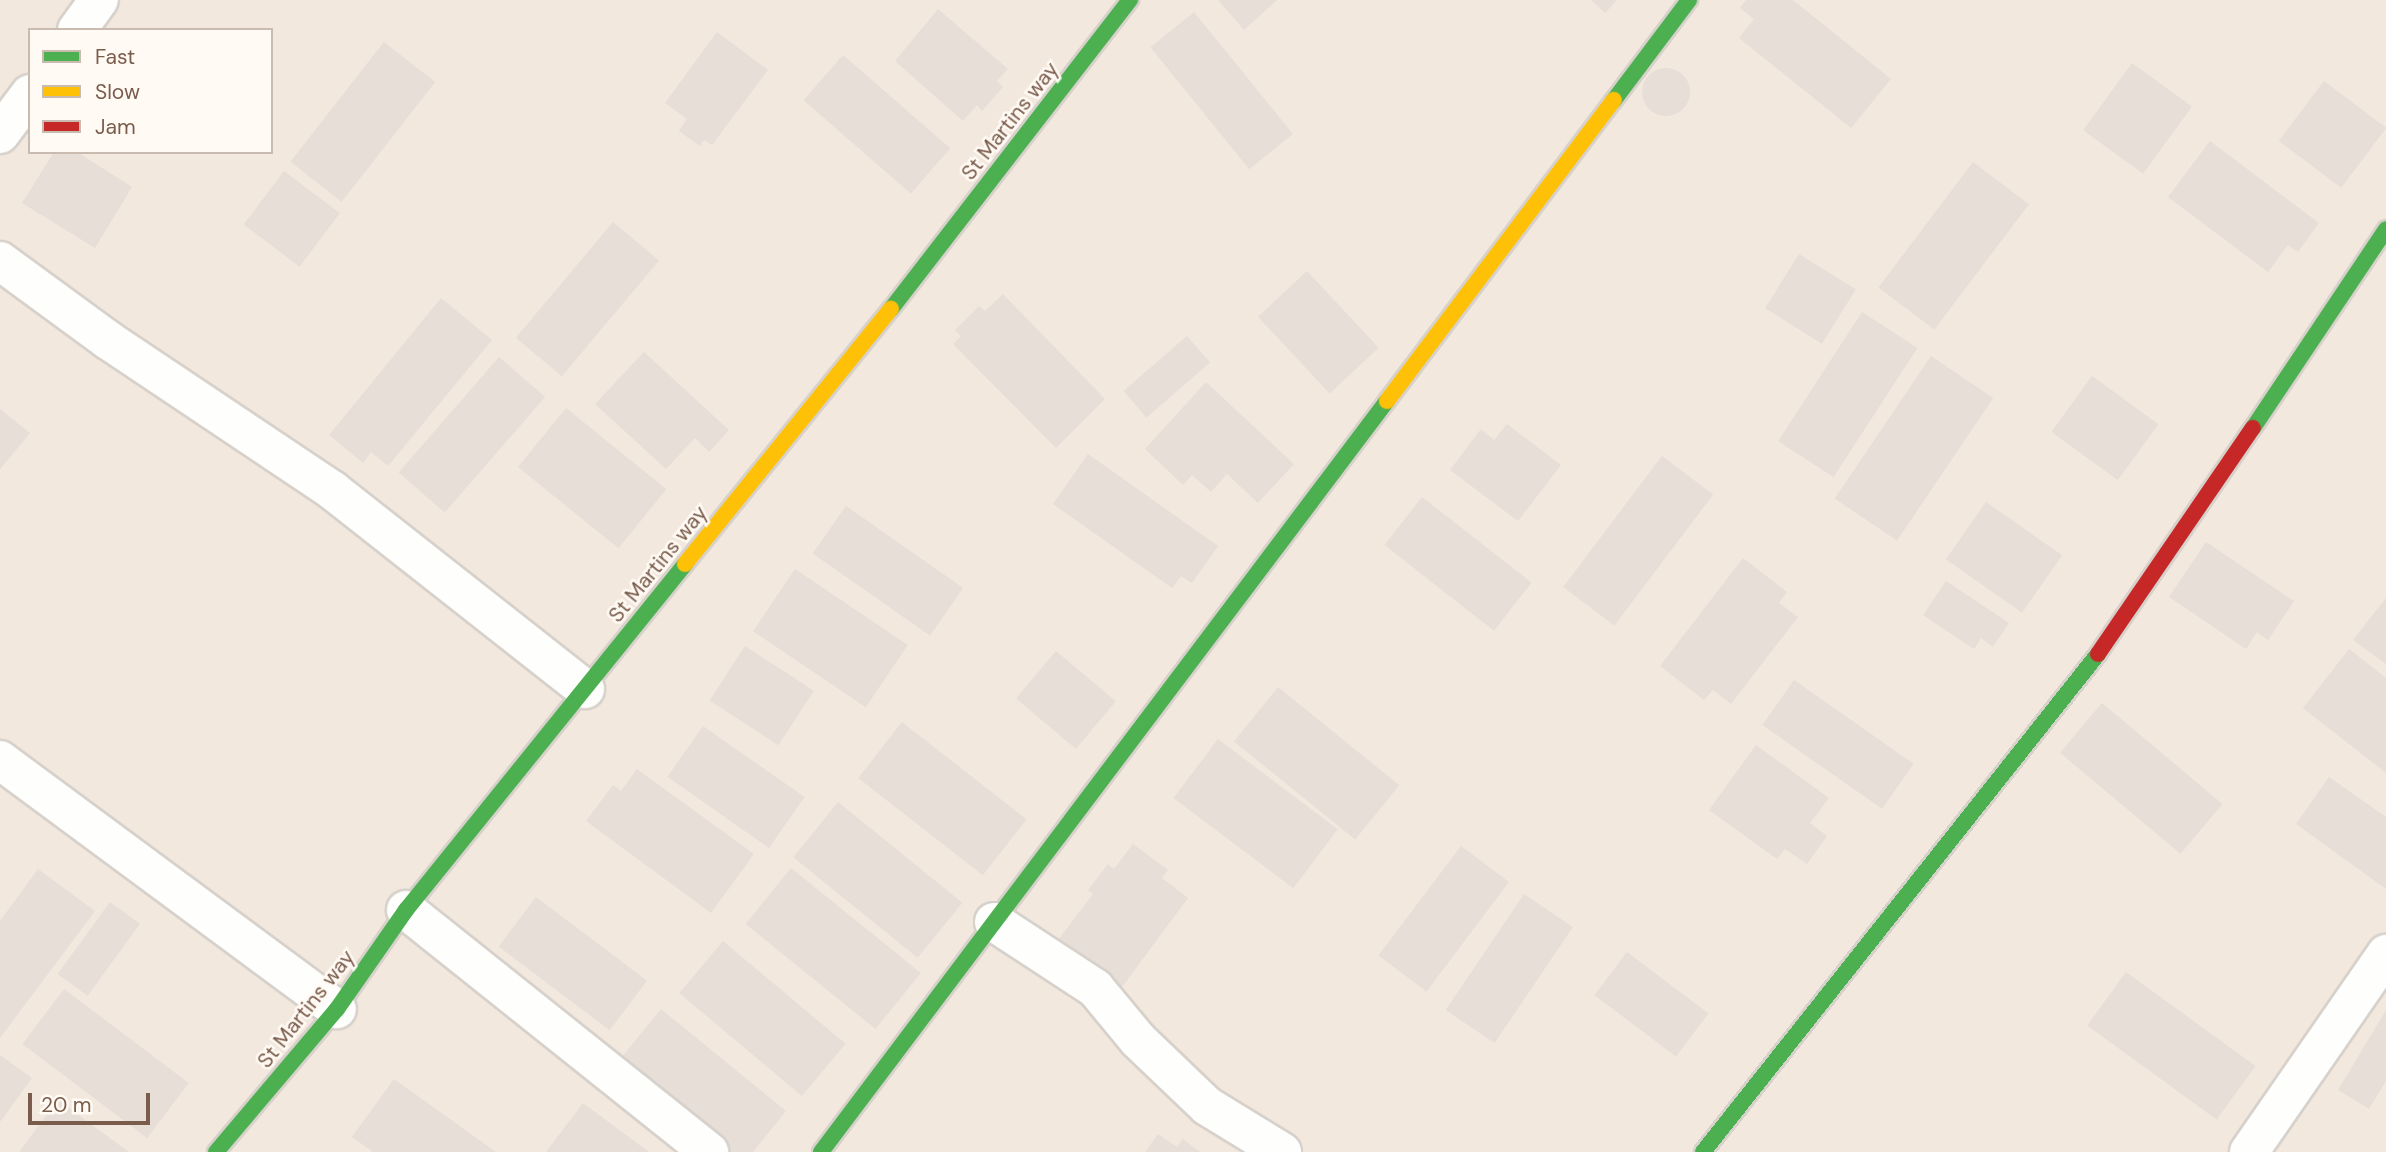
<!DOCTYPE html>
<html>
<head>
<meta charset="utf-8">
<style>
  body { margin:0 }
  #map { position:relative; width:2386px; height:1152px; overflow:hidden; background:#f9f5f0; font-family:"DM Sans",sans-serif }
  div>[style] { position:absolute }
  .residential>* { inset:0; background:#f2e8de }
  .building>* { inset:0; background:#e6ded7; transform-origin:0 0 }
  .round { border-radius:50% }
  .roads { filter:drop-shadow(2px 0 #d7d1cb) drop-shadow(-2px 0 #d7d1cb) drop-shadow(0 2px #d7d1cb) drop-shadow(0 -2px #d7d1cb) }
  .street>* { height:38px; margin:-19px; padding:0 19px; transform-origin:19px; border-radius:19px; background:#fefefd }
  .fast>* { height:16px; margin:-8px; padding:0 8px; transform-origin:8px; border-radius:8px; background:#4caf50 }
  .slow>* { height:16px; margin:-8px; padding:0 8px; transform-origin:8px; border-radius:8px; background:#ffc107 }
  .jam>* { height:16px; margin:-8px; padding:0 8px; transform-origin:8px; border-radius:8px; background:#c62828 }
  span { translate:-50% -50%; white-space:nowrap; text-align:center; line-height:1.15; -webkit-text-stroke:5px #fffaf3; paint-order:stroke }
  .street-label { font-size:21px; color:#7a5c4d }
  .legend { position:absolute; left:28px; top:28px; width:245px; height:126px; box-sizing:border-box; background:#fffaf3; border:2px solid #cabbb1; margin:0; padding:9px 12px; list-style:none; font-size:21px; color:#7a5c4d }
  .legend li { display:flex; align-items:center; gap:14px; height:35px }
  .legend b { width:35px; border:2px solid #cabbb1 }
  .scale { position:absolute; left:28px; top:1093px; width:122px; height:32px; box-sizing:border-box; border:4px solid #7a5c4d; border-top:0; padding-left:9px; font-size:21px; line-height:24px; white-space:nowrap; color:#7a5c4d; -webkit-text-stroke:5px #fffaf3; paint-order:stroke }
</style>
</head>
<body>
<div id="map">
  <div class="residential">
    <i style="clip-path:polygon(evenodd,0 0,2386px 0,2386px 1152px,0 1152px,0 0,30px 30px,271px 30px,271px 152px,30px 152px,30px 30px)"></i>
  </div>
  <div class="building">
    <i style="clip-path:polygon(1218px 0,1277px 0,1244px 30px)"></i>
    <i style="clip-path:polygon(1591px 0,1617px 0,1605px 13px)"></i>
    <i style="clip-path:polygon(1746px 0,1793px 0,1891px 79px,1851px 128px,1739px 38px,1754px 19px,1740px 8px)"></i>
    <i style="clip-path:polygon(938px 9px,1008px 69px,997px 81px,1003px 87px,982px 111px,977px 105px,963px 121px,895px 61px)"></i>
    <i style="left:1194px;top:12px;width:157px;height:56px;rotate:51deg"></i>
    <i style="clip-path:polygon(717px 32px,768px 70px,712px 145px,704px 140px,700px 146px,679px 131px,687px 119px,665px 103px)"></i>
    <i style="left:384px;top:42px;width:65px;height:152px;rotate:38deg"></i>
    <i style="left:843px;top:55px;width:142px;height:60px;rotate:41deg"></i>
    <i style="left:2132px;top:63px;width:74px;height:83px;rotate:36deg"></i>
    <i class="round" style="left:1642px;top:68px;width:48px;height:48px"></i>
    <i style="left:2324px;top:81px;width:78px;height:75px;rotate:37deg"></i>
    <i style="clip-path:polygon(2210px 141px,2319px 223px,2298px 252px,2288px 245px,2268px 272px,2168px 197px)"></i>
    <i style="clip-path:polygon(54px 152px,77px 152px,132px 187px,95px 248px,22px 203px)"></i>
    <i style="left:1973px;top:162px;width:70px;height:157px;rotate:37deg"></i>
    <i style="left:284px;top:171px;width:70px;height:67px;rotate:37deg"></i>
    <i style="left:613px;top:222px;width:60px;height:151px;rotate:40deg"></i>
    <i style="left:1799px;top:254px;width:67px;height:64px;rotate:32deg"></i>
    <i style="left:1307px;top:271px;width:105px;height:67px;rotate:47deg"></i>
    <i style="clip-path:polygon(1003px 294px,1105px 399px,1056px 448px,953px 344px,961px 336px,955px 330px,979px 306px,985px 311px)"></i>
    <i style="clip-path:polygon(441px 298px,492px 340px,388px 466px,371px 452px,363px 463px,329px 435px)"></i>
    <i style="left:1862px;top:312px;width:66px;height:154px;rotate:33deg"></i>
    <i style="left:1187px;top:336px;width:35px;height:84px;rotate:49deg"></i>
    <i style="clip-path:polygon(644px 352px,729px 430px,709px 452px,695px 438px,666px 469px,595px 404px)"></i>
    <i style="left:1931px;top:356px;width:75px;height:172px;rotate:34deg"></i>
    <i style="left:499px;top:357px;width:61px;height:153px;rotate:41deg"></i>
    <i style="left:2092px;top:376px;width:82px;height:69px;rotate:36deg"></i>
    <i style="clip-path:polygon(1206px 382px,1294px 464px,1258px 503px,1227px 474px,1211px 492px,1192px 475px,1183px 485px,1145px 449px)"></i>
    <i style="left:566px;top:408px;width:129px;height:76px;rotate:39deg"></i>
    <i style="clip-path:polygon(0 409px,30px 433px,0 469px)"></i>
    <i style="clip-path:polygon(1507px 424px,1561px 465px,1518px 521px,1450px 470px,1481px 429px,1494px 440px)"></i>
    <i style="clip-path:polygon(1088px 454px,1218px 546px,1192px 583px,1181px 576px,1172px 588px,1053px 504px)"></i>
    <i style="left:1662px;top:456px;width:64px;height:164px;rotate:37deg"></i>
    <i style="left:1422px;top:497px;width:139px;height:61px;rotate:38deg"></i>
    <i style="left:1986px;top:502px;width:93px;height:70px;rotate:35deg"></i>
    <i style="left:846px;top:506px;width:143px;height:58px;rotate:35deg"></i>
    <i style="clip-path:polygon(2206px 542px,2294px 601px,2268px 640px,2257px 632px,2246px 649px,2169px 597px)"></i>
    <i style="clip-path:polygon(1743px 558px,1787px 592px,1779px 603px,1798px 617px,1731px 704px,1713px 690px,1704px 700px,1660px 666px)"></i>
    <i style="left:795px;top:569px;width:136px;height:75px;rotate:34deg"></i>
    <i style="clip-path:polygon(1946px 581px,2009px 623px,1993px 647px,1981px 638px,1974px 649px,1923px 615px)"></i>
    <i style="clip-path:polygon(2386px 598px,2386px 664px,2353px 640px)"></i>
    <i style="left:745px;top:646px;width:82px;height:65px;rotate:33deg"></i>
    <i style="clip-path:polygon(2349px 649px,2386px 678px,2386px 773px,2303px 708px)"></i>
    <i style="left:1056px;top:651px;width:78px;height:62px;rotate:40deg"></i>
    <i style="left:1794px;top:680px;width:146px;height:55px;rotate:35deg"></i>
    <i style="left:1278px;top:687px;width:156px;height:70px;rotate:39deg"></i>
    <i style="left:2102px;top:703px;width:157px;height:65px;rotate:40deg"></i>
    <i style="left:902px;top:722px;width:158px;height:71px;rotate:38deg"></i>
    <i style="left:703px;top:726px;width:124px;height:62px;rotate:35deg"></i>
    <i style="left:1218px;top:739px;width:150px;height:74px;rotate:37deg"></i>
    <i style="clip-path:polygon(1756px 745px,1829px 798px,1810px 823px,1827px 836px,1807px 864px,1785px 849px,1777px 859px,1709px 810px)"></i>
    <i style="clip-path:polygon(637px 769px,754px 854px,711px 913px,586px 821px,613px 785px,621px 791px)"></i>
    <i style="clip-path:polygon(2329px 777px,2386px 817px,2386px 889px,2296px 824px)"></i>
    <i style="left:838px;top:802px;width:160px;height:71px;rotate:39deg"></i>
    <i style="clip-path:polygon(1133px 844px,1168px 870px,1162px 878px,1188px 898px,1119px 991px,1055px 944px,1093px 894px,1088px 890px,1108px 864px,1114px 869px)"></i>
    <i style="left:1461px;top:846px;width:60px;height:137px;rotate:37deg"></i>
    <i style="left:791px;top:868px;width:167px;height:72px;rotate:39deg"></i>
    <i style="clip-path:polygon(38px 869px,95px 911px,0 1038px,0 921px)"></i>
    <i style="left:1524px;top:894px;width:59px;height:140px;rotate:34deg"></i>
    <i style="left:536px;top:897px;width:139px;height:62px;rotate:37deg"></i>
    <i style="left:110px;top:902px;width:37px;height:89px;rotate:36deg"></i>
    <i style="left:723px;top:941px;width:160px;height:68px;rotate:40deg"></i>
    <i style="left:1627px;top:952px;width:102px;height:54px;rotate:37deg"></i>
    <i style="left:2126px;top:972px;width:160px;height:66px;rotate:36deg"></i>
    <i style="left:64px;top:989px;width:156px;height:69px;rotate:37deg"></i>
    <i style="clip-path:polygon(661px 1009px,786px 1111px,753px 1152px,729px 1152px,618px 1062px)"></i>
    <i style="clip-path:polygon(2386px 1010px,2386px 1081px,2369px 1109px,2338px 1090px)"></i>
    <i style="clip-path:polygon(0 1055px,32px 1078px,0 1122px)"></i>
    <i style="clip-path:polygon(394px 1079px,496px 1152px,373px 1152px,352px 1137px)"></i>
    <i style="clip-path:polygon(58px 1100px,129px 1152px,19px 1152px)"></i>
    <i style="clip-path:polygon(583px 1103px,649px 1152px,546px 1152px)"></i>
    <i style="clip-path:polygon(1158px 1134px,1177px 1147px,1183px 1139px,1200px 1152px,1145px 1152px)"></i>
  </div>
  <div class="roads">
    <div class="street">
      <i style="left:77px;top:30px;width:37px;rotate:-54deg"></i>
      <i style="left:0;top:134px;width:50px;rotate:-53.1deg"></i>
      <i style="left:0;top:261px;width:134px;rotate:36.2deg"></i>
      <i style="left:108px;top:340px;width:270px;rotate:33.8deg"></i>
      <i style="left:332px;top:490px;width:322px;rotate:38.2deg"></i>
      <i style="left:0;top:760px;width:419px;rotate:36.5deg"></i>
      <i style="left:406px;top:910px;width:388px;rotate:38.6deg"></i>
      <i style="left:994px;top:922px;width:121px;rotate:33.2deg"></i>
      <i style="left:1095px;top:988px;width:67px;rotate:50.4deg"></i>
      <i style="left:1138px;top:1040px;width:95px;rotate:43.7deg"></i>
      <i style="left:1207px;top:1106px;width:88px;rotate:31.5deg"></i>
      <i style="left:2249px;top:1152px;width:241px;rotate:-55.3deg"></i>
    </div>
    <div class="fast">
      <i style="left:1614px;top:100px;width:125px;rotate:-53.1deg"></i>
      <i style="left:891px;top:309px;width:391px;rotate:-52.3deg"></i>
      <i style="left:2253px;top:428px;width:239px;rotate:-56.2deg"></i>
      <i style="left:216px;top:1152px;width:187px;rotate:-49.8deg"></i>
      <i style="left:337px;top:1009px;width:121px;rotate:-55.1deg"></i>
      <i style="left:406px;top:910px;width:444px;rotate:-51.1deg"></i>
      <i style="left:821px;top:1152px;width:940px;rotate:-53deg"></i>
      <i style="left:1703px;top:1152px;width:636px;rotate:-51.58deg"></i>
    </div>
    <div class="slow">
      <i style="left:1387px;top:401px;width:377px;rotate:-53deg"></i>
      <i style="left:685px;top:564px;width:328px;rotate:-51.1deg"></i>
    </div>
    <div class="jam">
      <i style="left:2098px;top:654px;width:274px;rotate:-55.6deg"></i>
    </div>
  </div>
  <div class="street-label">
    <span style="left:1010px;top:121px;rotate:-52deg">St Martins way</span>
    <span style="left:658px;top:564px;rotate:-51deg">St Martins way</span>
    <span style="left:306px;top:1009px;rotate:-52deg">St Martins way</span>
  </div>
  <ul class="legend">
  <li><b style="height:9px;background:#4caf50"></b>Fast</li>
  <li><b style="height:9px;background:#ffc107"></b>Slow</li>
  <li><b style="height:9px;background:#c62828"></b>Jam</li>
  </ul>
  <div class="scale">20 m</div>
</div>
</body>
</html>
